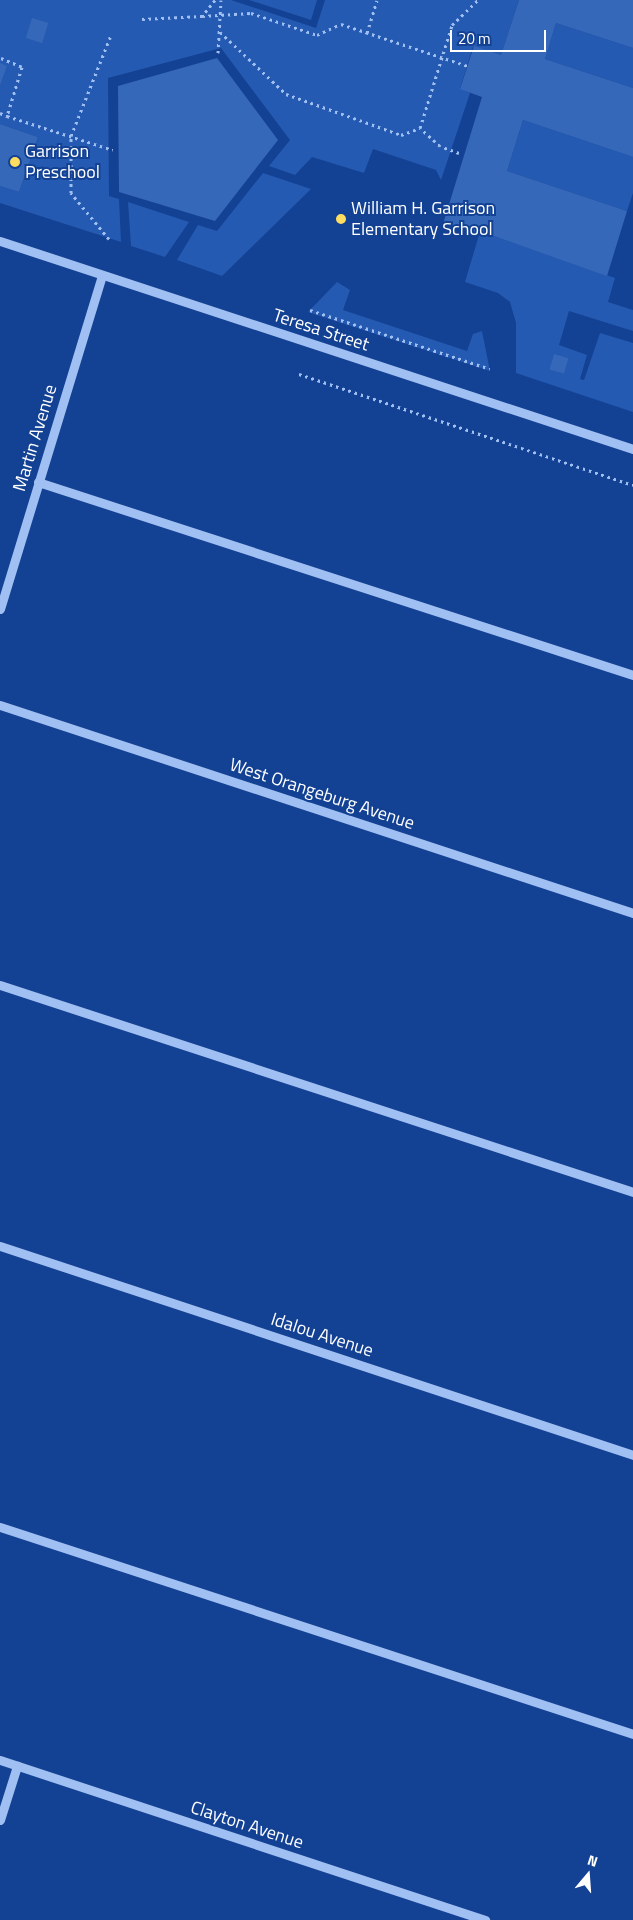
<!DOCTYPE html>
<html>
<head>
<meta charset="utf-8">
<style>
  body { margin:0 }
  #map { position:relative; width:633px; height:1920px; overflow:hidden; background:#134193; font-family:"Titillium Web",sans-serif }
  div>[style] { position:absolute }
  .green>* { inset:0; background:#255ab2 }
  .building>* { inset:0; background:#3668ba; transform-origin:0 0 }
  .path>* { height:3px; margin-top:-1.5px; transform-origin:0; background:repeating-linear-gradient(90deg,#a0bff2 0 2.5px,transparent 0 6.5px) }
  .minor>* { height:9px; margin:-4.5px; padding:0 4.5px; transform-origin:4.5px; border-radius:4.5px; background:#a0bff2 }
  .dots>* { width:14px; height:14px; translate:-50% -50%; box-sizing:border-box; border:2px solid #134193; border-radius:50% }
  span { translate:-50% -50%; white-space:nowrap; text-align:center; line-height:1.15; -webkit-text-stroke:4px #134193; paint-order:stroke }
  .poi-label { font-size:18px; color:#fff }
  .left { translate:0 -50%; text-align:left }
  .street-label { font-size:18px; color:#fff }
  .north { position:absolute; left:563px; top:1850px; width:50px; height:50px; -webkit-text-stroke:4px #134193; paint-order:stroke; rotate:18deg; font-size:14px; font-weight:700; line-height:20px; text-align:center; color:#fff }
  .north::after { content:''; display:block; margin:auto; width:18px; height:22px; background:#fff; clip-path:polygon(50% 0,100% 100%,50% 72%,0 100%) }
  .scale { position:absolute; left:450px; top:30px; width:96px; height:22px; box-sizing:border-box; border:2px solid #fff; border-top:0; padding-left:6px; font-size:15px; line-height:18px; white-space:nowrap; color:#fff; -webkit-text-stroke:4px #134193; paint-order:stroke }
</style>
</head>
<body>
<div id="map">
  <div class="green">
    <i style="clip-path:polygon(0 0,231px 0,316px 28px,325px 0,519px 0,501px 55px,473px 47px,460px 88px,470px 93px,441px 180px,436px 170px,373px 149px,364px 173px,312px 157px,295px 175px,269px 166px,290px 140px,221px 48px,108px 78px,109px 196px,119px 199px,121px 242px,0 203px,0 186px,19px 192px,38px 137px,0 124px)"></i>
    <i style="clip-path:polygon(249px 0,317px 0,311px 20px)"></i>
    <i style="clip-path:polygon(556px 23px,633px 48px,633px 88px,545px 59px)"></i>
    <i style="clip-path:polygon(523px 120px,633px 157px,633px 193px,627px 211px,507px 171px)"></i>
    <i style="clip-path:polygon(263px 173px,311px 189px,222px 276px,177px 260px,198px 225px,217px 231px)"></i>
    <i style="clip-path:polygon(128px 202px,189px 222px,165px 257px,131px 246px)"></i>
    <i style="clip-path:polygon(485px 233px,615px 278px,608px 302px,633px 310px,633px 331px,569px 311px,559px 345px,587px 355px,580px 379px,584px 380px,600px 333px,633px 343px,633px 412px,516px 373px,516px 323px,510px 302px,498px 293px,465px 282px,479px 235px)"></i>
    <i style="clip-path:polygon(337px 282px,350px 290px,343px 310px,467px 351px,473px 334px,482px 331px,490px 371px,308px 312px)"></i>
  </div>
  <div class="building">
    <i style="clip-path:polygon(519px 0,633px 0,633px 48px,556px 23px,545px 59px,633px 88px,633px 157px,523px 120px,507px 171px,627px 211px,607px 276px,485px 233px,484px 236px,479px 235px,443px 224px,482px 97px,460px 89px,474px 46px,501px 55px)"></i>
    <i style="left:32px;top:18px;width:17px;height:21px;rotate:17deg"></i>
    <i style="clip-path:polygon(217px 58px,278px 140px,215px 221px,119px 192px,118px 86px)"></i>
    <i style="clip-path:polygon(0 63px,7px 66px,0 85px)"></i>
    <i style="clip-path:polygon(0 124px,38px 137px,19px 192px,0 186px)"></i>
    <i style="left:554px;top:354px;width:15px;height:16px;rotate:16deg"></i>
  </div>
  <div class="path">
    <i style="left:215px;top:0;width:21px;rotate:129deg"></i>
    <i style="left:202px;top:16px;width:49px;rotate:-3.5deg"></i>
    <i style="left:251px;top:13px;width:70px;rotate:18.4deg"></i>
    <i style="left:317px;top:35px;width:26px;rotate:-25deg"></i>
    <i style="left:341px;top:24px;width:134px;rotate:18.3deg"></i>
    <i style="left:142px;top:19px;width:60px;rotate:-2.9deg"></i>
    <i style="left:220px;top:32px;width:91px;rotate:43.2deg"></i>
    <i style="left:286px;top:94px;width:122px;rotate:19.6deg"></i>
    <i style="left:401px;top:135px;width:20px;rotate:-20deg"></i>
    <i style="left:367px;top:33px;width:34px;rotate:-73deg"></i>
    <i style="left:218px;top:53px;width:53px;rotate:-86.8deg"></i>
    <i style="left:1px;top:58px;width:23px;rotate:23deg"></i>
    <i style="left:22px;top:67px;width:51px;rotate:107deg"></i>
    <i style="left:7px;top:116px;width:111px;rotate:17.8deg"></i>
    <i style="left:0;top:113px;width:8px;rotate:23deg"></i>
    <i style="left:459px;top:153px;width:20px;rotate:-160deg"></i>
    <i style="left:440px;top:146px;width:27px;rotate:-138deg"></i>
    <i style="left:420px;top:128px;width:108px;rotate:-72.7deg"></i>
    <i style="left:452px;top:25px;width:36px;rotate:-44deg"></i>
    <i style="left:109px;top:239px;width:60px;rotate:-129.6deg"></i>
    <i style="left:71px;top:193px;width:57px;rotate:-90deg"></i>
    <i style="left:71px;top:136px;width:109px;rotate:-68.4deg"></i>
    <i style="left:310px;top:310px;width:189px;rotate:18.1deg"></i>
    <i style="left:299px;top:374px;width:352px;rotate:18.4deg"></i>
  </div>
  <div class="minor">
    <i style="left:0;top:241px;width:666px;rotate:18.19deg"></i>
    <i style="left:38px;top:482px;width:626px;rotate:17.97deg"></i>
    <i style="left:0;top:609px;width:348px;rotate:-73deg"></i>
    <i style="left:0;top:705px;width:666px;rotate:18.19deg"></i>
    <i style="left:0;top:985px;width:666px;rotate:18.11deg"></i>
    <i style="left:0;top:1246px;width:667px;rotate:18.27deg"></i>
    <i style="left:0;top:1527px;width:666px;rotate:18.11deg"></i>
    <i style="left:0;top:1760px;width:511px;rotate:18.26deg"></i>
    <i style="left:0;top:1820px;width:57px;rotate:-72.5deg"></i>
  </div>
  <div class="dots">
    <i style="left:15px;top:162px;background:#ffdd61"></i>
    <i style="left:341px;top:219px;background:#ffdd61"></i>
  </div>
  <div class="poi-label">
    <span class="left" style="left:25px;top:162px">Garrison<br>Preschool</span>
    <span class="left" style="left:351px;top:219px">William H. Garrison<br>Elementary School</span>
  </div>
  <div class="street-label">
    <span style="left:321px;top:330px;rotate:18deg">Teresa Street</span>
    <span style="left:35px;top:438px;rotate:-73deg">Martin Avenue</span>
    <span style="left:322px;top:794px;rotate:18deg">West Orangeburg Avenue</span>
    <span style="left:322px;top:1335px;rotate:18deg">Idalou Avenue</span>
    <span style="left:247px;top:1825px;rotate:18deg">Clayton Avenue</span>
  </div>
  <div class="north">N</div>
  <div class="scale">20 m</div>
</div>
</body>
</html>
